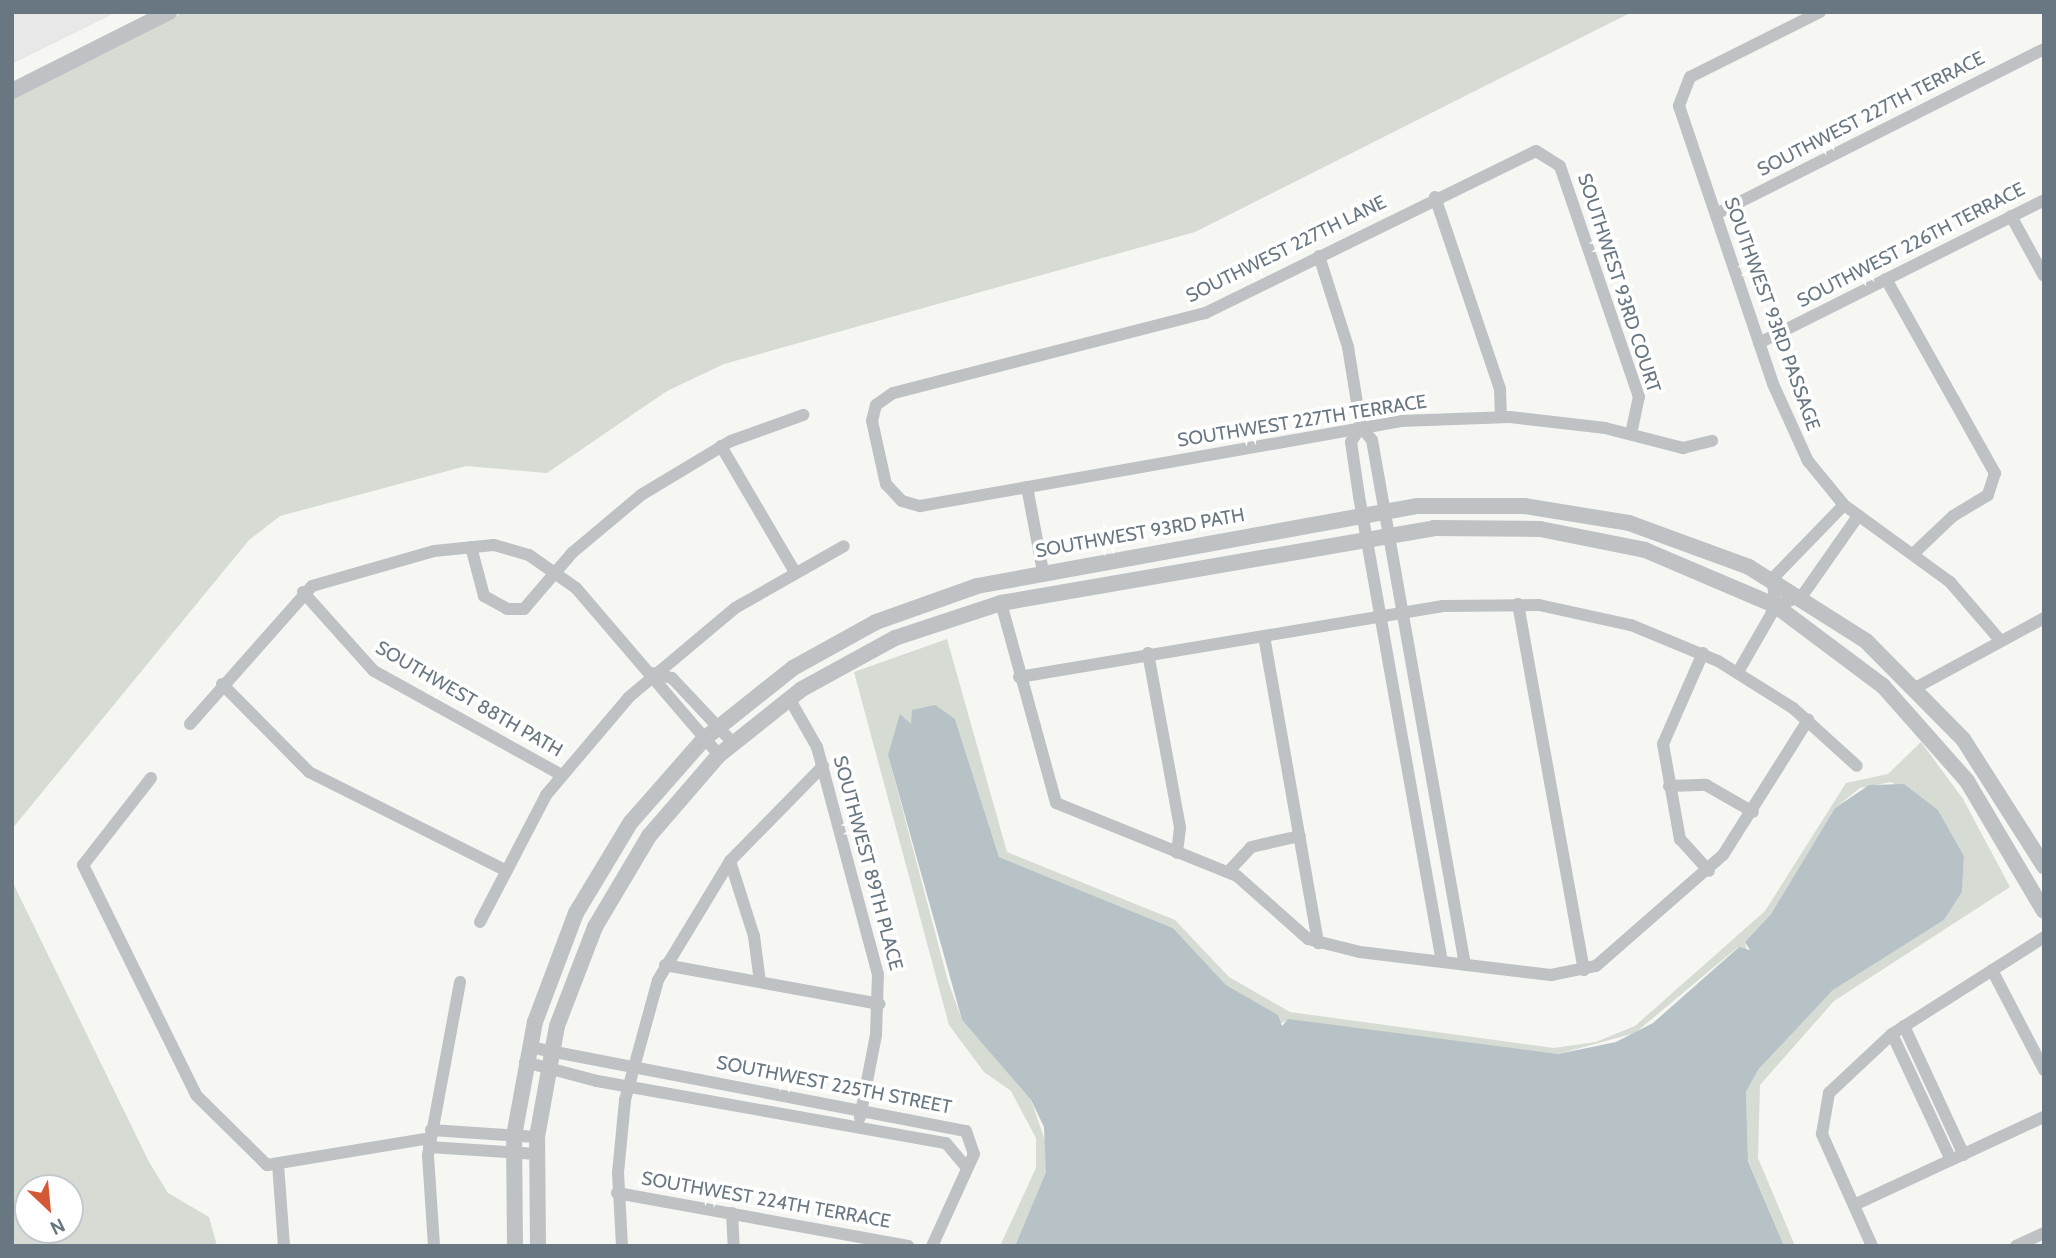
<!DOCTYPE html>
<html>
<head>
<meta charset="utf-8">
<style>
  body { margin:0 }
  #map { position:relative; width:2056px; height:1258px; overflow:hidden; background:#f6f6f3; font-family:Cabin,sans-serif }
  div>[style] { position:absolute }
  .built>* { inset:0; background:#e7e8e7 }
  .green>* { inset:0; background:#d6dbd3 }
  .water>* { inset:0; background:#b7c2c6 }
  .minor>* { height:12px; margin:-6px; padding:0 6px; transform-origin:6px; border-radius:6px; background:#bec2c5 }
  .tertiary>* { height:16px; margin:-8px; padding:0 8px; transform-origin:8px; border-radius:8px; background:#bec2c5 }
  span { translate:-50% -50%; white-space:nowrap; text-align:center; line-height:1.15; -webkit-text-stroke:7px #fff; paint-order:stroke }
  .street-label { font-size:19px; color:#687782 }
  .frame { position:absolute; inset:0; border:14px solid #687782; pointer-events:none }
  .north { position:absolute; left:14px; top:1174px; width:70px; height:70px; box-sizing:border-box; background:#fff; border:2px solid #c3c9cd; border-radius:50%; rotate:154deg; font-size:19px; font-weight:700; line-height:28px; text-align:center; color:#687782 }
  .north::after { content:''; display:block; margin:auto; width:24px; height:32px; background:#d45736; clip-path:polygon(50% 0,100% 100%,50% 72%,0 100%) }
</style>
</head>
<body>
<div id="map">
  <div class="built">
    <i style="clip-path:polygon(12px 12px,117px 12px,12px 64px)"></i>
  </div>
  <div class="green">
    <i style="clip-path:polygon(184px 12px,1632px 12px,1195px 232px,724px 364px,667px 391px,547px 473px,466px 466px,280px 516px,249px 540px,12px 829px,12px 98px)"></i>
    <i style="clip-path:polygon(947px 639px,1007px 852px,1175px 920px,1229px 977px,1290px 1012px,1554px 1048px,1596px 1042px,1635px 1026px,1765px 911px,1846px 783px,1888px 774px,1921px 742px,1963px 799px,2010px 887px,1834px 1001px,1760px 1085px,1758px 1158px,1795px 1246px,1784px 1246px,1748px 1160px,1746px 1092px,1758px 1070px,1833px 990px,1944px 920px,1962px 892px,1964px 856px,1938px 810px,1891px 782px,1860px 788px,1835px 808px,1771px 914px,1745px 942px,1747px 953px,1738px 947px,1635px 1033px,1558px 1054px,1288px 1020px,1278px 1025px,1277px 1015px,1226px 985px,1173px 928px,999px 857px,955px 719px,910px 724px,888px 755px,948px 981px,962px 1020px,1031px 1100px,1048px 1149px,1046px 1172px,1015px 1246px,1000px 1246px,1036px 1168px,1036px 1138px,1011px 1091px,984px 1072px,949px 1025px,854px 672px)"></i>
    <i style="clip-path:polygon(evenodd,12px 881px,149px 1162px,168px 1193px,209px 1217px,217px 1246px,12px 1246px,12px 881px,70px 1188px,70px 1230px,28px 1230px,28px 1188px,70px 1188px)"></i>
  </div>
  <div class="water">
    <i style="clip-path:polygon(935px 705px,955px 719px,999px 857px,1173px 928px,1226px 985px,1278px 1015px,1282px 1026px,1288px 1019px,1558px 1054px,1616px 1042px,1653px 1023px,1739px 947px,1750px 950px,1745px 942px,1771px 914px,1835px 808px,1869px 785px,1904px 784px,1938px 810px,1964px 856px,1962px 892px,1944px 920px,1833px 990px,1758px 1070px,1746px 1092px,1748px 1161px,1784px 1246px,1015px 1246px,1046px 1172px,1044px 1127px,1031px 1100px,962px 1020px,888px 755px,900px 714px,911px 724px,912px 710px)"></i>
  </div>
  <div class="minor">
    <i style="left:1820px;top:12px;width:145px;rotate:153.4deg"></i>
    <i style="left:1690px;top:77px;width:31px;rotate:111deg"></i>
    <i style="left:1679px;top:106px;width:293px;rotate:71.3deg"></i>
    <i style="left:1773px;top:384px;width:85px;rotate:65.6deg"></i>
    <i style="left:1808px;top:461px;width:57px;rotate:50.7deg"></i>
    <i style="left:1844px;top:505px;width:131px;rotate:36deg"></i>
    <i style="left:1950px;top:582px;width:75px;rotate:49.3deg"></i>
    <i style="left:1435px;top:197px;width:203px;rotate:71.3deg"></i>
    <i style="left:1500px;top:389px;width:28px;rotate:88deg"></i>
    <i style="left:1716px;top:214px;width:367px;rotate:-26.7deg"></i>
    <i style="left:2011px;top:216px;width:68px;rotate:61.2deg"></i>
    <i style="left:1319px;top:256px;width:96px;rotate:72.3deg"></i>
    <i style="left:1348px;top:347px;width:81px;rotate:80.8deg"></i>
    <i style="left:1361px;top:427px;width:17px;rotate:50deg"></i>
    <i style="left:1372px;top:440px;width:533px;rotate:79.95deg"></i>
    <i style="left:1886px;top:279px;width:223px;rotate:60.7deg"></i>
    <i style="left:1995px;top:473px;width:23px;rotate:108deg"></i>
    <i style="left:1988px;top:495px;width:41px;rotate:149deg"></i>
    <i style="left:1953px;top:516px;width:52px;rotate:136.5deg"></i>
    <i style="left:1759px;top:343px;width:319px;rotate:-26.6deg"></i>
    <i style="left:1361px;top:427px;width:18px;rotate:124deg"></i>
    <i style="left:1351px;top:442px;width:55px;rotate:81.6deg"></i>
    <i style="left:1359px;top:496px;width:473px;rotate:79.9deg"></i>
    <i style="left:1631px;top:434px;width:38px;rotate:-78deg"></i>
    <i style="left:1639px;top:397px;width:244px;rotate:-108.9deg"></i>
    <i style="left:1560px;top:166px;width:28px;rotate:-148deg"></i>
    <i style="left:1536px;top:151px;width:369px;rotate:153.9deg"></i>
    <i style="left:1205px;top:313px;width:322px;rotate:165.6deg"></i>
    <i style="left:893px;top:393px;width:21px;rotate:145deg"></i>
    <i style="left:876px;top:405px;width:16px;rotate:104deg"></i>
    <i style="left:872px;top:421px;width:65px;rotate:77.5deg"></i>
    <i style="left:886px;top:484px;width:23px;rotate:47deg"></i>
    <i style="left:902px;top:501px;width:19px;rotate:16deg"></i>
    <i style="left:920px;top:506px;width:487px;rotate:-10deg"></i>
    <i style="left:1400px;top:421px;width:110px;rotate:-2.1deg"></i>
    <i style="left:1510px;top:417px;width:96px;rotate:6.6deg"></i>
    <i style="left:1605px;top:428px;width:81px;rotate:14.4deg"></i>
    <i style="left:1683px;top:448px;width:30px;rotate:-14deg"></i>
    <i style="left:721px;top:446px;width:146px;rotate:59.6deg"></i>
    <i style="left:1027px;top:487px;width:86px;rotate:79.3deg"></i>
    <i style="left:471px;top:547px;width:51px;rotate:75.1deg"></i>
    <i style="left:484px;top:596px;width:26px;rotate:29deg"></i>
    <i style="left:507px;top:609px;width:17px"></i>
    <i style="left:524px;top:609px;width:74px;rotate:-49.4deg"></i>
    <i style="left:572px;top:553px;width:90px;rotate:-40deg"></i>
    <i style="left:641px;top:495px;width:105px;rotate:-31deg"></i>
    <i style="left:731px;top:441px;width:77px;rotate:-19.9deg"></i>
    <i style="left:303px;top:592px;width:106px;rotate:48.1deg"></i>
    <i style="left:374px;top:671px;width:215px;rotate:29deg"></i>
    <i style="left:1001px;top:603px;width:207px;rotate:74.6deg"></i>
    <i style="left:1056px;top:803px;width:195px;rotate:22deg"></i>
    <i style="left:1237px;top:876px;width:95px;rotate:41.6deg"></i>
    <i style="left:1308px;top:939px;width:54px;rotate:14deg"></i>
    <i style="left:1360px;top:952px;width:192px;rotate:6.9deg"></i>
    <i style="left:1551px;top:975px;width:46px;rotate:-11.3deg"></i>
    <i style="left:1596px;top:966px;width:169px;rotate:-41.2deg"></i>
    <i style="left:1723px;top:855px;width:160px;rotate:-57.8deg"></i>
    <i style="left:1518px;top:604px;width:372px;rotate:79.8deg"></i>
    <i style="left:1776px;top:606px;width:27px;rotate:-98deg"></i>
    <i style="left:1772px;top:579px;width:103px;rotate:-45.8deg"></i>
    <i style="left:1776px;top:606px;width:28px;rotate:-21deg"></i>
    <i style="left:1802px;top:596px;width:98px;rotate:-55deg"></i>
    <i style="left:1264px;top:636px;width:312px;rotate:80deg"></i>
    <i style="left:1148px;top:653px;width:178px;rotate:79.6deg"></i>
    <i style="left:1180px;top:828px;width:25px;rotate:97deg"></i>
    <i style="left:1703px;top:653px;width:99px;rotate:113.7deg"></i>
    <i style="left:1663px;top:744px;width:97px;rotate:79.9deg"></i>
    <i style="left:1680px;top:839px;width:43px;rotate:47.8deg"></i>
    <i style="left:1738px;top:672px;width:76px;rotate:-60.1deg"></i>
    <i style="left:653px;top:673px;width:20px;rotate:15deg"></i>
    <i style="left:672px;top:678px;width:89px;rotate:46.8deg"></i>
    <i style="left:1019px;top:677px;width:430px;rotate:-9.5deg"></i>
    <i style="left:1443px;top:606px;width:96px;rotate:-0.6deg"></i>
    <i style="left:1539px;top:605px;width:94px;rotate:12.3deg"></i>
    <i style="left:1631px;top:625px;width:94px;rotate:22.5deg"></i>
    <i style="left:1718px;top:661px;width:89px;rotate:32.1deg"></i>
    <i style="left:1793px;top:708px;width:86px;rotate:42.2deg"></i>
    <i style="left:222px;top:684px;width:124px;rotate:45.3deg"></i>
    <i style="left:309px;top:772px;width:221px;rotate:26.6deg"></i>
    <i style="left:1917px;top:687px;width:145px;rotate:-28.5deg"></i>
    <i style="left:789px;top:698px;width:56px;rotate:60.3deg"></i>
    <i style="left:817px;top:747px;width:235px;rotate:75deg"></i>
    <i style="left:878px;top:974px;width:61px;rotate:91.9deg"></i>
    <i style="left:876px;top:1035px;width:84px;rotate:101deg"></i>
    <i style="left:190px;top:724px;width:184px;rotate:-48.5deg"></i>
    <i style="left:312px;top:586px;width:127px;rotate:-16deg"></i>
    <i style="left:434px;top:551px;width:60px;rotate:-5.7deg"></i>
    <i style="left:494px;top:545px;width:36px;rotate:16deg"></i>
    <i style="left:529px;top:555px;width:57px;rotate:35.1deg"></i>
    <i style="left:576px;top:588px;width:220px;rotate:49.4deg"></i>
    <i style="left:151px;top:778px;width:110px;rotate:128deg"></i>
    <i style="left:83px;top:865px;width:256px;rotate:63.8deg"></i>
    <i style="left:196px;top:1095px;width:100px;rotate:44.6deg"></i>
    <i style="left:267px;top:1165px;width:165px;rotate:-9.4deg"></i>
    <i style="left:1669px;top:786px;width:37px;rotate:-2deg"></i>
    <i style="left:1706px;top:785px;width:54px;rotate:29.9deg"></i>
    <i style="left:730px;top:861px;width:79px;rotate:72.3deg"></i>
    <i style="left:754px;top:936px;width:46px;rotate:82.6deg"></i>
    <i style="left:1228px;top:872px;width:34px;rotate:-47deg"></i>
    <i style="left:1251px;top:847px;width:50px;rotate:-12.7deg"></i>
    <i style="left:480px;top:922px;width:143px;rotate:-62.5deg"></i>
    <i style="left:546px;top:795px;width:128px;rotate:-49.7deg"></i>
    <i style="left:629px;top:697px;width:138px;rotate:-40deg"></i>
    <i style="left:735px;top:608px;width:125px;rotate:-29.6deg"></i>
    <i style="left:665px;top:965px;width:218px;rotate:10.3deg"></i>
    <i style="left:1992px;top:970px;width:113px;rotate:62.5deg"></i>
    <i style="left:1904px;top:1026px;width:142px;rotate:65.1deg"></i>
    <i style="left:1892px;top:1034px;width:139px;rotate:64.9deg"></i>
    <i style="left:529px;top:1047px;width:445px;rotate:10.9deg"></i>
    <i style="left:966px;top:1131px;width:24px;rotate:71deg"></i>
    <i style="left:974px;top:1154px;width:101px;rotate:114.5deg"></i>
    <i style="left:525px;top:1062px;width:74px;rotate:14.8deg"></i>
    <i style="left:597px;top:1081px;width:354px;rotate:10.1deg"></i>
    <i style="left:946px;top:1143px;width:31px;rotate:50deg"></i>
    <i style="left:431px;top:1130px;width:106px;rotate:3.8deg"></i>
    <i style="left:429px;top:1147px;width:107px;rotate:3.7deg"></i>
    <i style="left:278px;top:1164px;width:82px;rotate:85.8deg"></i>
    <i style="left:617px;top:1193px;width:296px;rotate:10.3deg"></i>
    <i style="left:1854px;top:1205px;width:209px;rotate:-24.9deg"></i>
    <i style="left:732px;top:1213px;width:33px;rotate:87deg"></i>
    <i style="left:434px;top:1246px;width:91px;rotate:-93.8deg"></i>
    <i style="left:428px;top:1155px;width:176px;rotate:-79.5deg"></i>
    <i style="left:622px;top:1246px;width:73px;rotate:-93.1deg"></i>
    <i style="left:618px;top:1173px;width:73px;rotate:-84.5deg"></i>
    <i style="left:625px;top:1100px;width:124px;rotate:-74.6deg"></i>
    <i style="left:658px;top:980px;width:139px;rotate:-58.8deg"></i>
    <i style="left:730px;top:861px;width:133px;rotate:-45.6deg"></i>
    <i style="left:1872px;top:1246px;width:123px;rotate:-114.1deg"></i>
    <i style="left:1822px;top:1134px;width:42px;rotate:-80.3deg"></i>
    <i style="left:1829px;top:1093px;width:86px;rotate:-43.1deg"></i>
    <i style="left:1892px;top:1034px;width:180px;rotate:-32.5deg"></i>
    <i style="left:2016px;top:1246px;width:31px;rotate:-25deg"></i>
  </div>
  <div class="tertiary">
    <i style="left:12px;top:91px;width:176px;rotate:-26.7deg"></i>
    <i style="left:515px;top:1246px;width:110px;rotate:-90.5deg"></i>
    <i style="left:514px;top:1136px;width:116px;rotate:-79.6deg"></i>
    <i style="left:535px;top:1022px;width:116px;rotate:-69.4deg"></i>
    <i style="left:576px;top:913px;width:106px;rotate:-58.9deg"></i>
    <i style="left:631px;top:822px;width:111px;rotate:-48.7deg"></i>
    <i style="left:704px;top:739px;width:114px;rotate:-38.6deg"></i>
    <i style="left:793px;top:668px;width:95px;rotate:-29deg"></i>
    <i style="left:876px;top:622px;width:107px;rotate:-19.6deg"></i>
    <i style="left:977px;top:586px;width:448px;rotate:-10.3deg"></i>
    <i style="left:1418px;top:506px;width:106px"></i>
    <i style="left:1524px;top:506px;width:106px;rotate:9.2deg"></i>
    <i style="left:1629px;top:523px;width:128px;rotate:20.1deg"></i>
    <i style="left:1749px;top:567px;width:138px;rotate:32.3deg"></i>
    <i style="left:1866px;top:641px;width:138px;rotate:45.3deg"></i>
    <i style="left:1963px;top:739px;width:151px;rotate:57.5deg"></i>
    <i style="left:538px;top:1246px;width:109px;rotate:-90.5deg"></i>
    <i style="left:537px;top:1137px;width:113px;rotate:-79.8deg"></i>
    <i style="left:557px;top:1026px;width:106px;rotate:-69deg"></i>
    <i style="left:595px;top:927px;width:106px;rotate:-59.3deg"></i>
    <i style="left:649px;top:836px;width:107px;rotate:-49.2deg"></i>
    <i style="left:719px;top:755px;width:106px;rotate:-38.5deg"></i>
    <i style="left:802px;top:689px;width:106px;rotate:-28.7deg"></i>
    <i style="left:895px;top:638px;width:112px;rotate:-18.3deg"></i>
    <i style="left:1001px;top:603px;width:439px;rotate:-9.8deg"></i>
    <i style="left:1434px;top:528px;width:106px;rotate:0.5deg"></i>
    <i style="left:1540px;top:529px;width:107px;rotate:11.3deg"></i>
    <i style="left:1645px;top:550px;width:142px;rotate:23.1deg"></i>
    <i style="left:1776px;top:606px;width:134px;rotate:36.8deg"></i>
    <i style="left:1883px;top:686px;width:127px;rotate:48.5deg"></i>
    <i style="left:1967px;top:781px;width:151px;rotate:59.4deg"></i>
  </div>
  <div class="street-label">
    <span style="left:1871px;top:114px;rotate:-27deg">SOUTHWEST 227TH TERRACE</span>
    <span style="left:1911px;top:245px;rotate:-27deg">SOUTHWEST 226TH TERRACE</span>
    <span style="left:1286px;top:249px;rotate:-26deg">SOUTHWEST 227TH LANE</span>
    <span style="left:1619px;top:283px;rotate:72deg">SOUTHWEST 93RD COURT</span>
    <span style="left:1772px;top:314px;rotate:70deg">SOUTHWEST 93RD PASSAGE</span>
    <span style="left:1302px;top:421px;rotate:-9deg">SOUTHWEST 227TH TERRACE</span>
    <span style="left:1140px;top:533px;rotate:-10deg">SOUTHWEST 93RD PATH</span>
    <span style="left:469px;top:699px;rotate:30deg">SOUTHWEST 88TH PATH</span>
    <span style="left:868px;top:863px;rotate:75deg">SOUTHWEST 89TH PLACE</span>
    <span style="left:834px;top:1085px;rotate:11deg">SOUTHWEST 225TH STREET</span>
    <span style="left:766px;top:1200px;rotate:10deg">SOUTHWEST 224TH TERRACE</span>
  </div>
  <div class="frame"></div>
  <div class="north">N</div>
</div>
</body>
</html>
